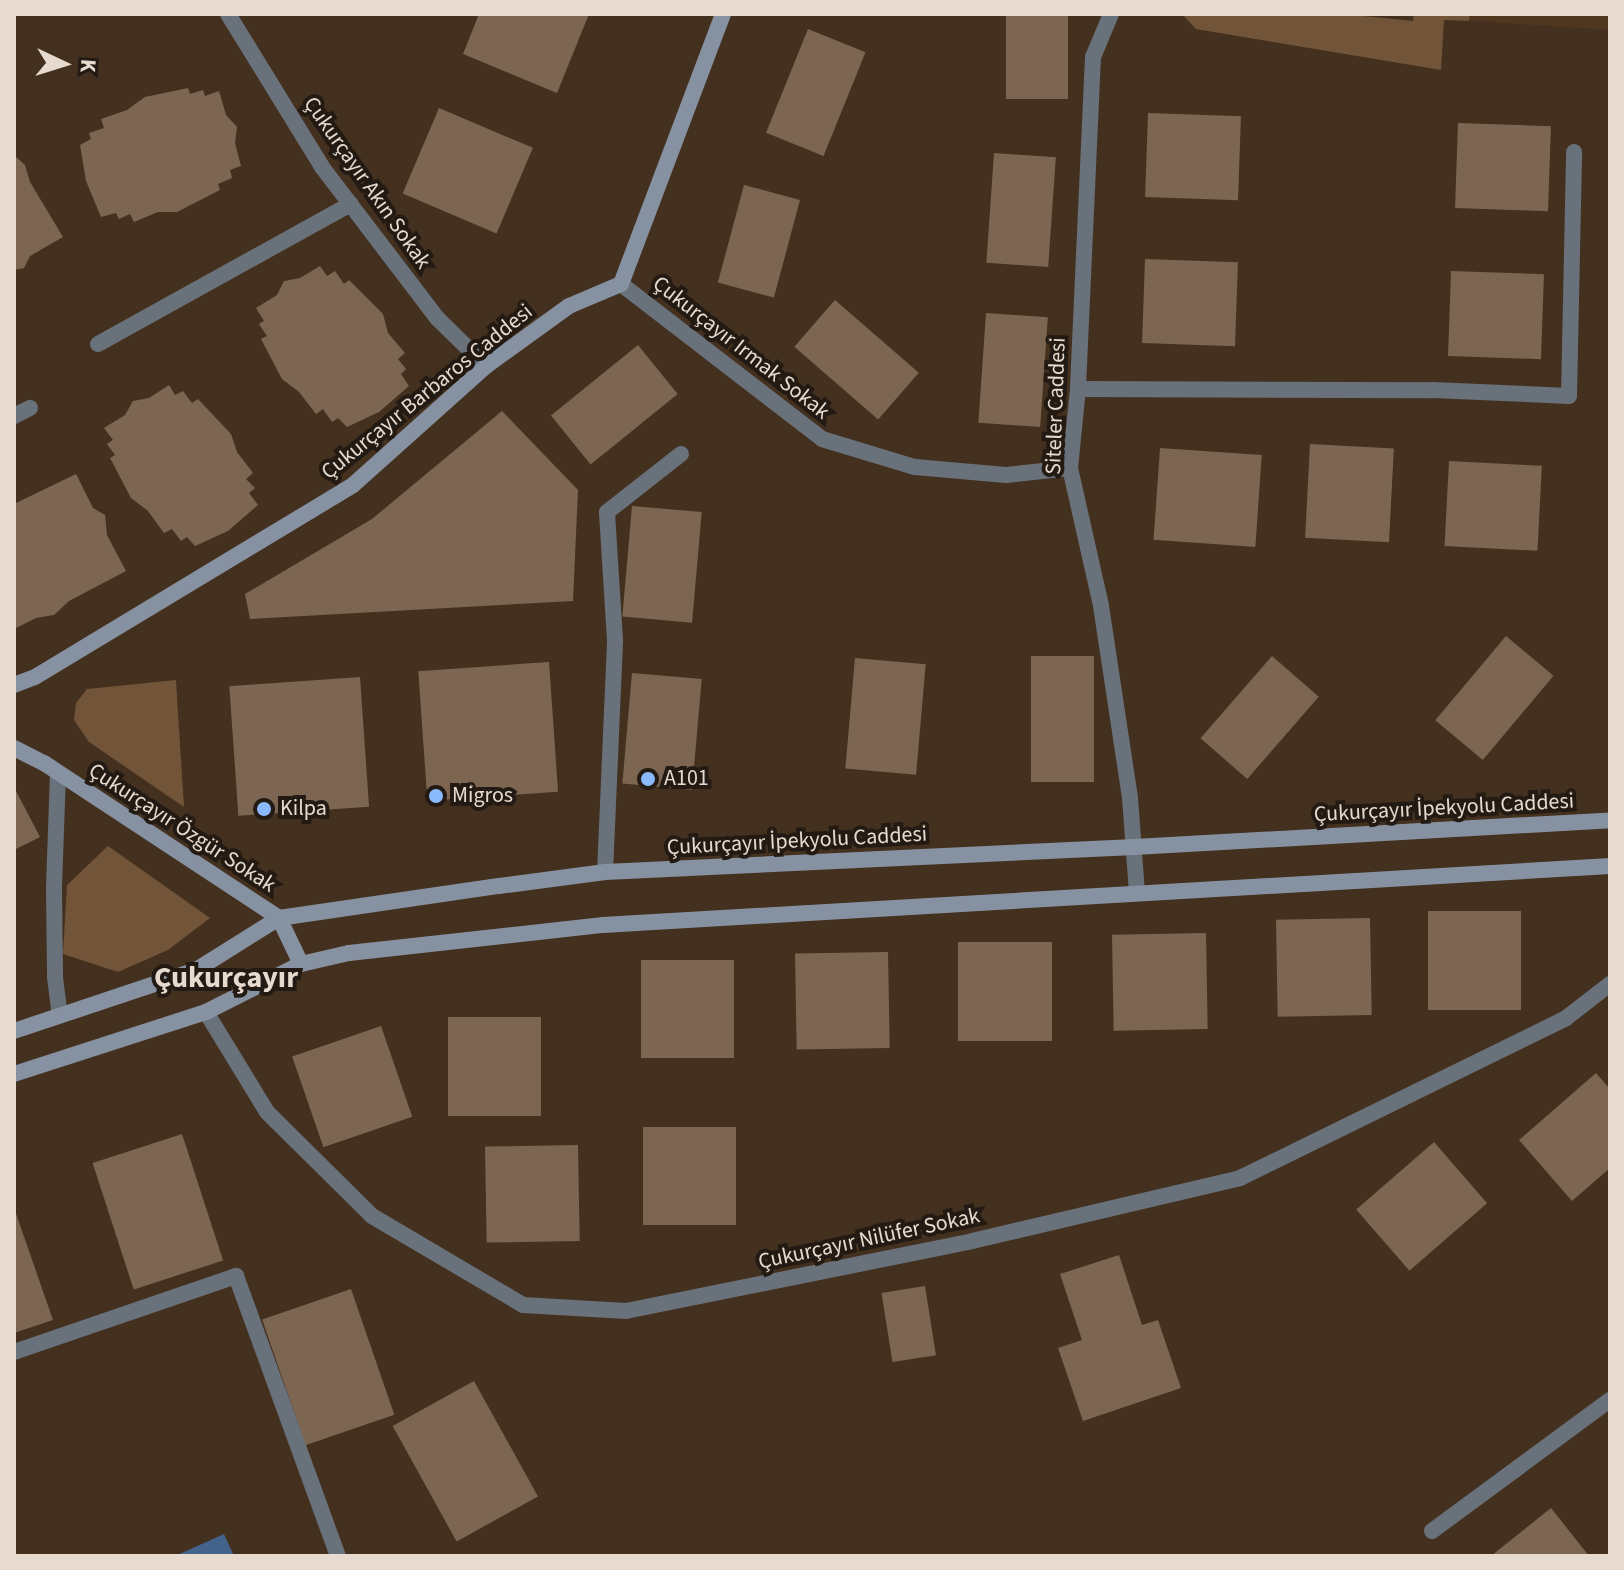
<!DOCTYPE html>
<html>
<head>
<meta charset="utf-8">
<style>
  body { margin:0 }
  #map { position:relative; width:1624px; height:1570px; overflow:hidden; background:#44301e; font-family:"Source Sans 3",sans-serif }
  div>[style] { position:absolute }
  .built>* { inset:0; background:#4f361f }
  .green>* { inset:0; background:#725439 }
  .water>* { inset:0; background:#43628c }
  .building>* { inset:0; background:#7c6652; transform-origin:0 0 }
  .lane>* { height:16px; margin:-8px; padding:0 8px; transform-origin:8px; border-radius:8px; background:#69717b }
  .street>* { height:16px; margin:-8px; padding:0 8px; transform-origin:8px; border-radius:8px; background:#69717b }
  .secondary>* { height:16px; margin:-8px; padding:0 8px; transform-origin:8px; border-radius:8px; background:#8692a2 }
  .dots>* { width:22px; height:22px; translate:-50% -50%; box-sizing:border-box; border:4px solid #231b13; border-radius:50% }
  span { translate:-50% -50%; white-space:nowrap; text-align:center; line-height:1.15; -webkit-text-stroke:8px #231b13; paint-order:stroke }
  .street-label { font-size:22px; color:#e7dacf }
  .poi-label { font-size:22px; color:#e7dacf }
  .left { translate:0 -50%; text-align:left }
  .district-label { font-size:30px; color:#e7dacf; font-weight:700 }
  .frame { position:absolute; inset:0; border:16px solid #e7dacf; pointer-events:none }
  .north { position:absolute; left:24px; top:24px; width:80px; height:80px; -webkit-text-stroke:6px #231b13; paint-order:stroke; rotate:94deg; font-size:22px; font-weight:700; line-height:32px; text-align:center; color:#e7dacf }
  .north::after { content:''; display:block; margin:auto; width:28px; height:36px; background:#e7dacf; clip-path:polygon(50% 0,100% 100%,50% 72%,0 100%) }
</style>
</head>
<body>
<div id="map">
  <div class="built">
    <i style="clip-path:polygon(1444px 14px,1610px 14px,1610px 30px,1444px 19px)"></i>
  </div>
  <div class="green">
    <i style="clip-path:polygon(1182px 14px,1343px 14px,1413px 21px,1414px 14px,1470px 14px,1469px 21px,1444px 20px,1441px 70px,1196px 29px)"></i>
    <i style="clip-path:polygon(176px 680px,176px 681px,184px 807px,89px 742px,74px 720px,76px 703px,87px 689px)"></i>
    <i style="clip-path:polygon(108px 846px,210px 918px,168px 950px,118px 972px,63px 954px,67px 885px)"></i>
  </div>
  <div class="water">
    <i style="clip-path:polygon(224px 1534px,234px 1556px,175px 1556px)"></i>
  </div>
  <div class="building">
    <i style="clip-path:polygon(479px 14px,589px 14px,557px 93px,463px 54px)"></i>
    <i style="left:1006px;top:14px;width:62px;height:85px"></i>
    <i style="left:808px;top:29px;width:62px;height:112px;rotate:22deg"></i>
    <i style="clip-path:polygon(188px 88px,190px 94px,203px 90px,205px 96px,219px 91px,226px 115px,237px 127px,235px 143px,241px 166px,230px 170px,232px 178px,218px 184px,220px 190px,177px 212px,158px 212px,134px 222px,130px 214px,119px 219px,116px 213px,101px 217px,86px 181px,80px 145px,91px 139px,89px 133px,104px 128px,101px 119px,127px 110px,145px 97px)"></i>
    <i style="left:439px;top:108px;width:102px;height:93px;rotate:23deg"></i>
    <i style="left:1148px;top:113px;width:93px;height:84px;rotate:2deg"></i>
    <i style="left:1458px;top:123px;width:93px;height:85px;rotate:2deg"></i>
    <i style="left:994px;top:153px;width:62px;height:110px;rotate:4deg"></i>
    <i style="clip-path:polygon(14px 155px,25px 165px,30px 182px,63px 237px,30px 256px,24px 268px,14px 270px)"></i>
    <i style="left:744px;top:185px;width:58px;height:101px;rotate:15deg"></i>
    <i style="left:1145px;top:259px;width:93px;height:84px;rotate:2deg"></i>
    <i style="clip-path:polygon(320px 266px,327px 276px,335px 271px,344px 284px,349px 280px,383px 314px,388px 333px,405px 353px,398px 359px,406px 369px,401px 374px,409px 386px,379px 412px,347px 427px,338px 418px,332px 422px,323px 409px,316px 414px,299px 392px,282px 379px,261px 339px,267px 336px,259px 324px,264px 321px,256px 308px,277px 295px,284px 281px,300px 278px)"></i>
    <i style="left:1451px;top:271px;width:93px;height:85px;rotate:2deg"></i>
    <i style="left:835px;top:300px;width:111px;height:62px;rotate:41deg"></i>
    <i style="left:986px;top:313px;width:62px;height:110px;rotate:4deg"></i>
    <i style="left:638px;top:345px;width:63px;height:112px;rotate:51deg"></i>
    <i style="clip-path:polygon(169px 385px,175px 395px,183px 391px,192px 403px,198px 399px,231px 434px,237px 452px,253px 473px,246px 479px,255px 488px,249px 493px,258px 505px,228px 531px,195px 546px,187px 537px,181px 541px,172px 529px,164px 533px,148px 511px,131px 498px,110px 458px,115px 455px,107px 444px,113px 440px,104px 428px,125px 415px,133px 401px,149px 398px)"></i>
    <i style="clip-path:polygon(502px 411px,578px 490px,573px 601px,250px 619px,245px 594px,372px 519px)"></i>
    <i style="left:1310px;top:444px;width:84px;height:94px;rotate:3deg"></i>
    <i style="left:1160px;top:448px;width:102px;height:92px;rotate:4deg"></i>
    <i style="left:1449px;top:461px;width:93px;height:85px;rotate:3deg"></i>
    <i style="clip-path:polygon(76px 474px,93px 508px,105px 515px,107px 535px,126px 571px,69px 601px,54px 615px,36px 618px,14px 629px,14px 504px)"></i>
    <i style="left:632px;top:506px;width:70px;height:111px;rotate:5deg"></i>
    <i style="left:1506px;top:636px;width:62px;height:110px;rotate:40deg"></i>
    <i style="left:1031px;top:656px;width:63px;height:126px"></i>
    <i style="left:1272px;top:656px;width:62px;height:109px;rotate:41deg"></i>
    <i style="left:855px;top:658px;width:71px;height:111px;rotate:5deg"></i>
    <i style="left:549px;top:662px;width:130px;height:131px;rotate:86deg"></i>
    <i style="left:632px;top:673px;width:70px;height:111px;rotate:5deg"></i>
    <i style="left:360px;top:677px;width:130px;height:131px;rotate:86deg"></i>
    <i style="clip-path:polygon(16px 791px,40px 837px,14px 850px,14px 792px)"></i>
    <i style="left:1428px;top:911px;width:93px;height:99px"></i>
    <i style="left:1370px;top:918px;width:97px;height:94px;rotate:89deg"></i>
    <i style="left:1206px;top:933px;width:96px;height:94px;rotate:89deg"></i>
    <i style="left:958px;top:942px;width:94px;height:99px"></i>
    <i style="left:888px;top:952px;width:96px;height:93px;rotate:89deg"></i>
    <i style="left:641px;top:960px;width:93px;height:98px"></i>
    <i style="left:448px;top:1017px;width:93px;height:99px"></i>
    <i style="left:381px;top:1026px;width:96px;height:94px;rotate:71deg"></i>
    <i style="clip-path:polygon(1596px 1073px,1610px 1089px,1610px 1168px,1572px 1201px,1519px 1140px)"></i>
    <i style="left:643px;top:1127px;width:93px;height:98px"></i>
    <i style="left:182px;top:1134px;width:133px;height:94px;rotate:72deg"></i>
    <i style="left:1434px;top:1142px;width:81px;height:103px;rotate:49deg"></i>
    <i style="left:578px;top:1145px;width:96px;height:93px;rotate:89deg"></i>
    <i style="clip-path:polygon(14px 1208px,53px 1320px,14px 1333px)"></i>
    <i style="clip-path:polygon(1119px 1255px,1142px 1325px,1158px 1320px,1181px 1388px,1083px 1421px,1058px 1348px,1082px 1340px,1060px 1274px)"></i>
    <i style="left:925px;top:1286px;width:70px;height:44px;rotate:81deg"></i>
    <i style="left:351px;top:1289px;width:133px;height:94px;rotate:71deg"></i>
    <i style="left:474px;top:1381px;width:132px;height:93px;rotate:61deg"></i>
    <i style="clip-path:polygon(1551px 1508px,1589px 1556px,1491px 1556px)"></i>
  </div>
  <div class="lane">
    <i style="left:98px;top:344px;width:289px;rotate:-29deg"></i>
    <i style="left:1078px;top:389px;width:354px;rotate:0.2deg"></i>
    <i style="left:1432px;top:390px;width:137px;rotate:2.5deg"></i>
    <i style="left:1569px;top:396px;width:244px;rotate:-88.8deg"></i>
    <i style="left:14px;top:416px;width:18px;rotate:-27deg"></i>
    <i style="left:605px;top:872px;width:232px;rotate:-87.5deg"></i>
    <i style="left:615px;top:640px;width:128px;rotate:-93.6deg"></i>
    <i style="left:607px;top:512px;width:94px;rotate:-38.1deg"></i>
    <i style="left:14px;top:1352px;width:235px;rotate:-18.9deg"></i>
    <i style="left:236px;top:1276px;width:298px;rotate:70deg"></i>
  </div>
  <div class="street">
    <i style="left:228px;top:14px;width:180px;rotate:58.4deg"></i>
    <i style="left:322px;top:167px;width:190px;rotate:52.7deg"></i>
    <i style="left:437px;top:318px;width:69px;rotate:44.4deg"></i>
    <i style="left:1111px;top:14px;width:47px;rotate:112.7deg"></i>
    <i style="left:1093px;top:57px;width:332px;rotate:92.6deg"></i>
    <i style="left:1078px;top:389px;width:79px;rotate:95.8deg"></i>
    <i style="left:1070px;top:468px;width:141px;rotate:77.3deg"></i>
    <i style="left:1101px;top:606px;width:194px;rotate:81.4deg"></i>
    <i style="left:1130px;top:798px;width:95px;rotate:85.8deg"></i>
    <i style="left:621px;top:284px;width:254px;rotate:37.6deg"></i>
    <i style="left:822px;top:439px;width:97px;rotate:16.8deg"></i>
    <i style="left:915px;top:467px;width:91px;rotate:5deg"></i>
    <i style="left:1006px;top:475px;width:64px;rotate:-6.2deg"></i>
    <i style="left:58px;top:773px;width:117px;rotate:92deg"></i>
    <i style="left:54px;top:890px;width:87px;rotate:89.3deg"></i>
    <i style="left:55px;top:977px;width:38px;rotate:83deg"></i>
    <i style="left:206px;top:1012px;width:117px;rotate:58.6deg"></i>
    <i style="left:267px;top:1112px;width:148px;rotate:44.7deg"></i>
    <i style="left:372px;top:1216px;width:175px;rotate:30.5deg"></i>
    <i style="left:523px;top:1305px;width:103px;rotate:3.3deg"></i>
    <i style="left:626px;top:1311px;width:353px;rotate:-11.4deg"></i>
    <i style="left:972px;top:1241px;width:275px;rotate:-13.2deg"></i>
    <i style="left:1240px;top:1178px;width:363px;rotate:-26.1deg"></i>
    <i style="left:1566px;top:1018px;width:56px;rotate:-37.7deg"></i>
    <i style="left:1432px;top:1531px;width:221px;rotate:-36.4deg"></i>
  </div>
  <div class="secondary">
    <i style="left:14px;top:685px;width:22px;rotate:-21deg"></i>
    <i style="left:35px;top:677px;width:371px;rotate:-31.1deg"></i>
    <i style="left:353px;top:485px;width:178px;rotate:-41.8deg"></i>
    <i style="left:486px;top:366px;width:102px;rotate:-35.9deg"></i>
    <i style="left:569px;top:306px;width:56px;rotate:-22.9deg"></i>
    <i style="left:621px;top:284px;width:289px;rotate:-69.3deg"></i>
    <i style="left:14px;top:748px;width:34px;rotate:27deg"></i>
    <i style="left:44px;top:763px;width:282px;rotate:33.4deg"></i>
    <i style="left:279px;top:918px;width:51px;rotate:64.4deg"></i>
    <i style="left:14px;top:1031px;width:192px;rotate:-18.5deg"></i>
    <i style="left:196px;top:970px;width:98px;rotate:-32.1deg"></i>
    <i style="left:279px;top:918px;width:222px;rotate:-8.3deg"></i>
    <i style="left:499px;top:886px;width:107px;rotate:-7.5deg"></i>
    <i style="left:605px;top:872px;width:530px;rotate:-2.71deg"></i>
    <i style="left:1134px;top:847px;width:477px;rotate:-3.2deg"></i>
    <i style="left:14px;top:1074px;width:202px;rotate:-17.9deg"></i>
    <i style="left:206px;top:1012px;width:106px;rotate:-26.8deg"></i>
    <i style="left:301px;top:964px;width:49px;rotate:-12.9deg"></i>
    <i style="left:349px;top:953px;width:256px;rotate:-6.3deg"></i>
    <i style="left:603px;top:925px;width:1009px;rotate:-3.35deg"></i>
  </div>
  <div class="dots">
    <i style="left:648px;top:779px;background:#8abafc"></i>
    <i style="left:436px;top:796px;background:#8abafc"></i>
    <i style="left:264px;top:809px;background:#8abafc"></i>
  </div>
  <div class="street-label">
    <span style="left:367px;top:183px;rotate:55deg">Çukurçayır Akın Sokak</span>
    <span style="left:741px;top:348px;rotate:38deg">Çukurçayır Irmak Sokak</span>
    <span style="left:427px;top:392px;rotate:-39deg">Çukurçayır Barbaros Caddesi</span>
    <span style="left:1056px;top:406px;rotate:-88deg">Siteler Caddesi</span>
    <span style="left:1444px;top:808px;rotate:-3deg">Çukurçayır İpekyolu Caddesi</span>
    <span style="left:182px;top:828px;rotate:33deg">Çukurçayır Özgür Sokak</span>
    <span style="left:797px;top:841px;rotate:-3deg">Çukurçayır İpekyolu Caddesi</span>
    <span style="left:869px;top:1239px;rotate:-12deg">Çukurçayır Nilüfer Sokak</span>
  </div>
  <div class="poi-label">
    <span class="left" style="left:664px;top:779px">A101</span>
    <span class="left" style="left:452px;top:796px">Migros</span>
    <span class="left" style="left:280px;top:809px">Kilpa</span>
  </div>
  <div class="district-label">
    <span style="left:226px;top:978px">Çukurçayır</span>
  </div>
  <div class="frame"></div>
  <div class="north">K</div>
</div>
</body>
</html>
